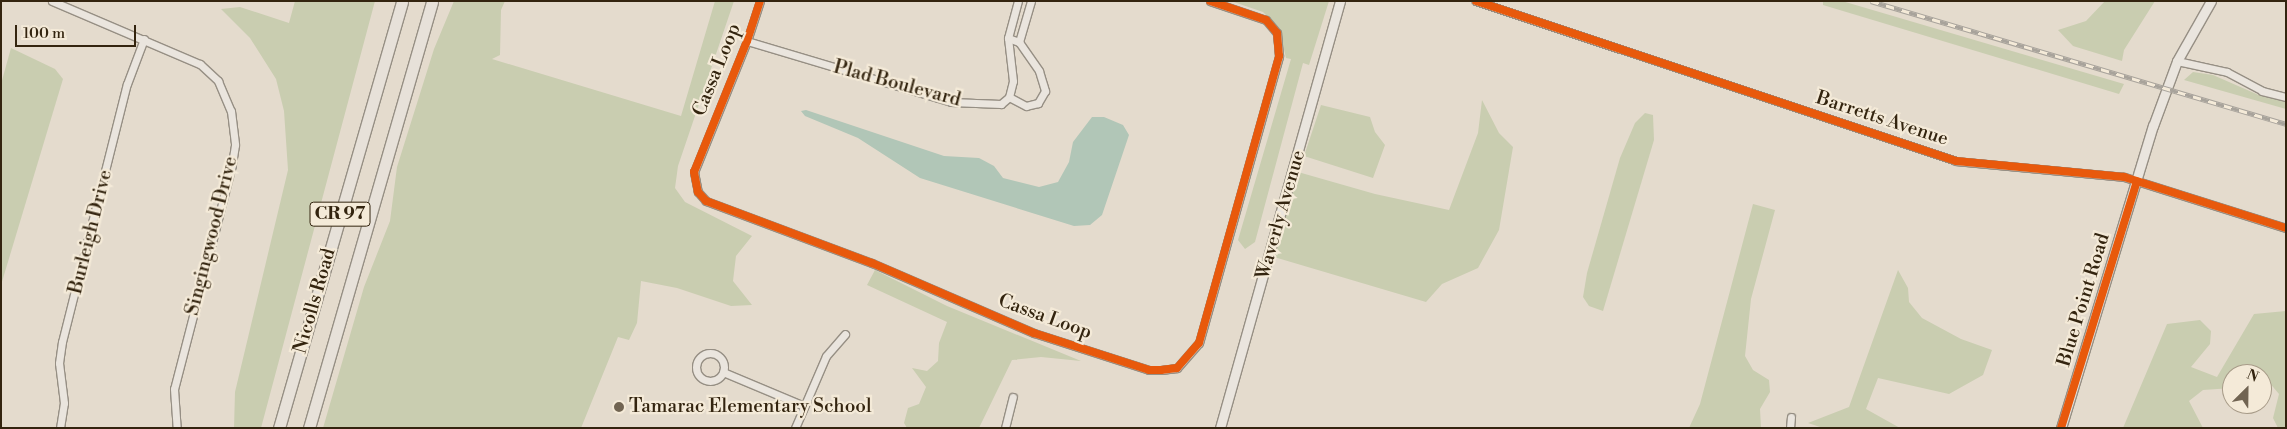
<!DOCTYPE html>
<html>
<head>
<meta charset="utf-8">
<style>
  body { margin:0 }
  #map { position:relative; width:2287px; height:429px; overflow:hidden; background:#e4dbcd; font-family:"Libre Bodoni",serif }
  div>[style] { position:absolute }
  .green>* { inset:0; background:#c9cdb0 }
  .water>* { inset:0; background:#b1c6b7 }
  .roads { filter:drop-shadow(1px 0 #968f84) drop-shadow(-1px 0 #968f84) drop-shadow(0 1px #968f84) drop-shadow(0 -1px #968f84) }
  .minor>* { height:7px; margin:-3.5px; padding:0 3.5px; transform-origin:3.5px; border-radius:3.5px; background:#eae5de }
  .minor>.ring { margin:-3.5px; padding:0; box-sizing:content-box; background:none; border:7px solid #eae5de; border-radius:50% }
  .tertiary>* { height:9px; margin:-4.5px; padding:0 4.5px; transform-origin:4.5px; border-radius:4.5px; background:#eae5de }
  .trunk>* { height:11px; margin:-5.5px; padding:0 5.5px; transform-origin:5.5px; border-radius:5.5px; background:#e7e1d9 }
  .rail>* { height:4.5px; margin-top:-2.25px; transform-origin:0; background:repeating-linear-gradient(90deg,#f4ead8 0 8px,#a8a39b 0 16px); box-sizing:border-box; border-block:1px solid #a8a39b }
  .cycleway>* { height:8px; margin:-4px; padding:0 4px; transform-origin:4px; border-radius:4px; background:#e8590c }
  .dots>* { width:14px; height:14px; translate:-50% -50%; box-sizing:border-box; border:2px solid #f4ead8; border-radius:50% }
  span { translate:-50% -50%; white-space:nowrap; text-align:center; line-height:1.15; -webkit-text-stroke:4.5px #f4ead8; paint-order:stroke }
  .shield-label span { padding:1px 4px; background:#f4ead8; border:1px solid; border-radius:4px; -webkit-text-stroke-width:0 }
  .shield-label { font-size:18px; color:#33240f; font-weight:700 }
  .street-label { font-size:19px; color:#33240f }
  .poi-label { font-size:19px; color:#33240f }
  .left { translate:0 -50%; text-align:left }
  .frame { position:absolute; inset:0; border:2px solid #33240f; pointer-events:none }
  .north { position:absolute; left:2222px; top:364px; width:50px; height:50px; box-sizing:border-box; background:#f4ead8; border:1px solid #a79b88; border-radius:50%; rotate:23deg; font-size:14px; font-weight:700; line-height:20px; text-align:center; color:#33240f }
  .north::after { content:''; display:block; margin:auto; width:18px; height:22px; background:#716452; clip-path:polygon(50% 0,100% 100%,50% 72%,0 100%) }
  .scale { position:absolute; left:15px; top:25px; width:121px; height:22px; box-sizing:border-box; border:2px solid #33240f; border-top:0; padding-left:6px; font-size:15px; line-height:18px; white-space:nowrap; color:#33240f; -webkit-text-stroke:4px #f4ead8; paint-order:stroke }
</style>
</head>
<body>
<div id="map">
  <div class="green">
    <i style="clip-path:polygon(295px 1px,375px 1px,261px 428px,234px 428px,235px 392px,288px 170px,284px 111px,276px 79px,250px 38px,221px 9px,240px 7px,289px 23px)"></i>
    <i style="clip-path:polygon(454px 1px,505px 1px,501px 10px,500px 55px,492px 59px,681px 116px,715px 1px,734px 1px,678px 166px,675px 188px,685px 202px,752px 236px,736px 256px,733px 281px,752px 305px,731px 306px,677px 288px,641px 281px,637px 323px,629px 340px,618px 337px,581px 428px,323px 428px,364px 287px,390px 221px,397px 167px,434px 49px)"></i>
    <i style="clip-path:polygon(1231px 1px,1329px 1px,1309px 65px,1303px 63px,1255px 242px,1245px 249px,1238px 240px,1291px 59px,1286px 58px,1279px 28px,1263px 12px)"></i>
    <i style="clip-path:polygon(1823px 1px,1842px 1px,2124px 84px,2119px 94px,1823px 5px)"></i>
    <i style="clip-path:polygon(2105px 1px,2155px 1px,2124px 50px,2122px 61px,2073px 46px,2058px 30px,2086px 21px)"></i>
    <i style="clip-path:polygon(11px 48px,55px 69px,63px 79px,1px 285px,1px 84px)"></i>
    <i style="clip-path:polygon(2193px 72px,2213px 75px,2261px 96px,2286px 102px,2286px 109px,2184px 80px)"></i>
    <i style="clip-path:polygon(1482px 100px,1499px 133px,1513px 147px,1499px 230px,1478px 268px,1442px 284px,1426px 302px,1274px 257px,1298px 172px,1375px 194px,1449px 210px,1478px 133px)"></i>
    <i style="clip-path:polygon(1321px 105px,1370px 117px,1375px 132px,1385px 145px,1373px 178px,1304px 156px)"></i>
    <i style="clip-path:polygon(1645px 113px,1653px 115px,1654px 140px,1603px 311px,1589px 306px,1583px 297px,1587px 273px,1620px 158px,1635px 123px)"></i>
    <i style="clip-path:polygon(1753px 204px,1775px 210px,1751px 299px,1745px 356px,1753px 370px,1769px 380px,1770px 392px,1760px 409px,1761px 428px,1689px 428px,1700px 404px)"></i>
    <i style="clip-path:polygon(875px 270px,947px 306px,1081px 361px,1041px 357px,1012px 360px,979px 428px,907px 428px,904px 423px,908px 408px,919px 404px,926px 387px,912px 368px,927px 371px,938px 361px,939px 343px,947px 322px,867px 285px)"></i>
    <i style="clip-path:polygon(1898px 270px,1908px 288px,1909px 302px,1922px 318px,1961px 339px,1992px 350px,1983px 375px,1949px 394px,1878px 378px,1866px 409px,1900px 428px,1823px 428px,1808px 423px,1849px 407px)"></i>
    <i style="clip-path:polygon(2286px 311px,2286px 428px,2278px 428px,2273px 418px,2279px 394px,2262px 374px,2232px 374px,2232px 388px,2203px 390px,2189px 401px,2203px 428px,2123px 428px,2167px 324px,2200px 320px,2211px 331px,2210px 344px,2191px 367px,2217px 377px,2254px 314px)"></i>
  </div>
  <div class="water">
    <i style="clip-path:polygon(806px 110px,944px 156px,979px 158px,994px 166px,1003px 178px,1039px 187px,1058px 182px,1069px 162px,1073px 142px,1092px 117px,1104px 117px,1123px 125px,1129px 135px,1102px 215px,1090px 225px,1074px 226px,920px 178px,858px 138px,805px 116px,801px 111px)"></i>
  </div>
  <div class="roads">
    <div class="minor">
      <i style="left:52px;top:1px;width:161px;rotate:23.1deg"></i>
      <i style="left:200px;top:64px;width:25px;rotate:43deg"></i>
      <i style="left:218px;top:81px;width:33px;rotate:67deg"></i>
      <i style="left:231px;top:111px;width:34px;rotate:83deg"></i>
      <i style="left:235px;top:145px;width:20px;rotate:99deg"></i>
      <i style="left:232px;top:165px;width:231px;rotate:104.5deg"></i>
      <i style="left:174px;top:389px;width:39px;rotate:86deg"></i>
      <i style="left:760px;top:1px;width:42px;rotate:108deg"></i>
      <i style="left:747px;top:41px;width:141px;rotate:112deg"></i>
      <i style="left:694px;top:172px;width:20px;rotate:79deg"></i>
      <i style="left:698px;top:192px;width:12px;rotate:48deg"></i>
      <i style="left:706px;top:201px;width:177px;rotate:20.5deg"></i>
      <i style="left:872px;top:263px;width:176px;rotate:23.4deg"></i>
      <i style="left:1034px;top:333px;width:121px;rotate:17.8deg"></i>
      <i style="left:1149px;top:370px;width:12px"></i>
      <i style="left:1161px;top:370px;width:16px;rotate:-7deg"></i>
      <i style="left:1177px;top:368px;width:33px;rotate:-49deg"></i>
      <i style="left:1199px;top:343px;width:298px;rotate:-74.4deg"></i>
      <i style="left:1279px;top:56px;width:23px;rotate:-95deg"></i>
      <i style="left:1277px;top:33px;width:17px;rotate:-130deg"></i>
      <i style="left:1266px;top:20px;width:59px;rotate:-161.3deg"></i>
      <i style="left:1476px;top:1px;width:506px;rotate:18.43deg"></i>
      <i style="left:1956px;top:161px;width:169px;rotate:5.4deg"></i>
      <i style="left:2124px;top:177px;width:170px;rotate:17.5deg"></i>
      <i style="left:1008px;top:38px;width:12px;rotate:20deg"></i>
      <i style="left:1019px;top:42px;width:35px;rotate:55deg"></i>
      <i style="left:1039px;top:71px;width:21px;rotate:73deg"></i>
      <i style="left:1045px;top:91px;width:14px;rotate:120deg"></i>
      <i style="left:1038px;top:103px;width:12px;rotate:166deg"></i>
      <i style="left:1026px;top:106px;width:19px;rotate:-152deg"></i>
      <i style="left:747px;top:41px;width:213px;rotate:16.6deg"></i>
      <i style="left:951px;top:102px;width:50px;rotate:2.3deg"></i>
      <i style="left:1001px;top:104px;width:11px;rotate:-41deg"></i>
      <i style="left:1009px;top:97px;width:16px;rotate:-76deg"></i>
      <i style="left:1013px;top:81px;width:43px;rotate:-96.6deg"></i>
      <i style="left:1008px;top:38px;width:38px;rotate:-75deg"></i>
      <i style="left:1019px;top:42px;width:43px;rotate:-73.7deg"></i>
      <i style="left:2177px;top:61px;width:51px;rotate:12.4deg"></i>
      <i style="left:2227px;top:72px;width:40px;rotate:28deg"></i>
      <i style="left:2262px;top:91px;width:25px;rotate:14deg"></i>
      <i class="ring" style="left:696px;top:353px;width:21px;height:21px"></i>
      <i style="left:723px;top:372px;width:88px;rotate:22.8deg"></i>
      <i style="left:60px;top:428px;width:25px;rotate:-81deg"></i>
      <i style="left:64px;top:403px;width:40px;rotate:-97.1deg"></i>
      <i style="left:59px;top:363px;width:21px;rotate:-82deg"></i>
      <i style="left:62px;top:342px;width:266px;rotate:-75.9deg"></i>
      <i style="left:127px;top:84px;width:48px;rotate:-69.3deg"></i>
      <i style="left:795px;top:428px;width:78px;rotate:-66.7deg"></i>
      <i style="left:826px;top:356px;width:29px;rotate:-49deg"></i>
      <i style="left:1005px;top:428px;width:32px;rotate:-76deg"></i>
      <i style="left:1790px;top:428px;width:11px;rotate:-85deg"></i>
    </div>
    <div class="tertiary">
      <i style="left:1220px;top:428px;width:444px;rotate:-74.3deg"></i>
      <i style="left:2061px;top:428px;width:316px;rotate:-73.1deg"></i>
      <i style="left:2153px;top:126px;width:69px;rotate:-69.7deg"></i>
      <i style="left:2177px;top:61px;width:69px;rotate:-60.5deg"></i>
    </div>
    <div class="trunk">
      <i style="left:279px;top:428px;width:444px;rotate:-73.9deg"></i>
      <i style="left:309px;top:428px;width:444px;rotate:-73.9deg"></i>
    </div>
  </div>
  <div class="rail">
    <i style="left:1871px;top:1px;width:433px;rotate:16.5deg"></i>
  </div>
  <div class="cycleway">
    <i style="left:760px;top:1px;width:42px;rotate:108deg"></i>
    <i style="left:747px;top:41px;width:141px;rotate:112deg"></i>
    <i style="left:694px;top:172px;width:20px;rotate:79deg"></i>
    <i style="left:698px;top:192px;width:12px;rotate:48deg"></i>
    <i style="left:706px;top:201px;width:177px;rotate:20.5deg"></i>
    <i style="left:872px;top:263px;width:176px;rotate:23.4deg"></i>
    <i style="left:1034px;top:333px;width:121px;rotate:17.8deg"></i>
    <i style="left:1149px;top:370px;width:12px"></i>
    <i style="left:1161px;top:370px;width:16px;rotate:-7deg"></i>
    <i style="left:1177px;top:368px;width:33px;rotate:-49deg"></i>
    <i style="left:1199px;top:343px;width:298px;rotate:-74.4deg"></i>
    <i style="left:1279px;top:56px;width:23px;rotate:-95deg"></i>
    <i style="left:1277px;top:33px;width:17px;rotate:-130deg"></i>
    <i style="left:1266px;top:20px;width:59px;rotate:-161.3deg"></i>
    <i style="left:1476px;top:1px;width:506px;rotate:18.43deg"></i>
    <i style="left:1956px;top:161px;width:169px;rotate:5.4deg"></i>
    <i style="left:2124px;top:177px;width:170px;rotate:17.5deg"></i>
    <i style="left:2061px;top:428px;width:258px;rotate:-72.9deg"></i>
  </div>
  <div class="dots">
    <i style="left:619px;top:407px;background:#716452"></i>
  </div>
  <div class="shield-label">
    <span style="left:340px;top:214px">CR 97</span>
  </div>
  <div class="street-label">
    <span style="left:717px;top:70px;rotate:-68deg">Cassa Loop</span>
    <span style="left:897px;top:84px;rotate:15deg">Plad Boulevard</span>
    <span style="left:1882px;top:119px;rotate:18deg">Barretts Avenue</span>
    <span style="left:1281px;top:215px;rotate:-74deg">Waverly Avenue</span>
    <span style="left:91px;top:232px;rotate:-76deg">Burleigh Drive</span>
    <span style="left:212px;top:236px;rotate:-76deg">Singingwood Drive</span>
    <span style="left:2084px;top:300px;rotate:-73deg">Blue Point Road</span>
    <span style="left:315px;top:301px;rotate:-74deg">Nicolls Road</span>
    <span style="left:1045px;top:317px;rotate:20deg">Cassa Loop</span>
  </div>
  <div class="poi-label">
    <span class="left" style="left:629px;top:407px">Tamarac Elementary School</span>
  </div>
  <div class="frame"></div>
  <div class="north">N</div>
  <div class="scale">100 m</div>
</div>
</body>
</html>
